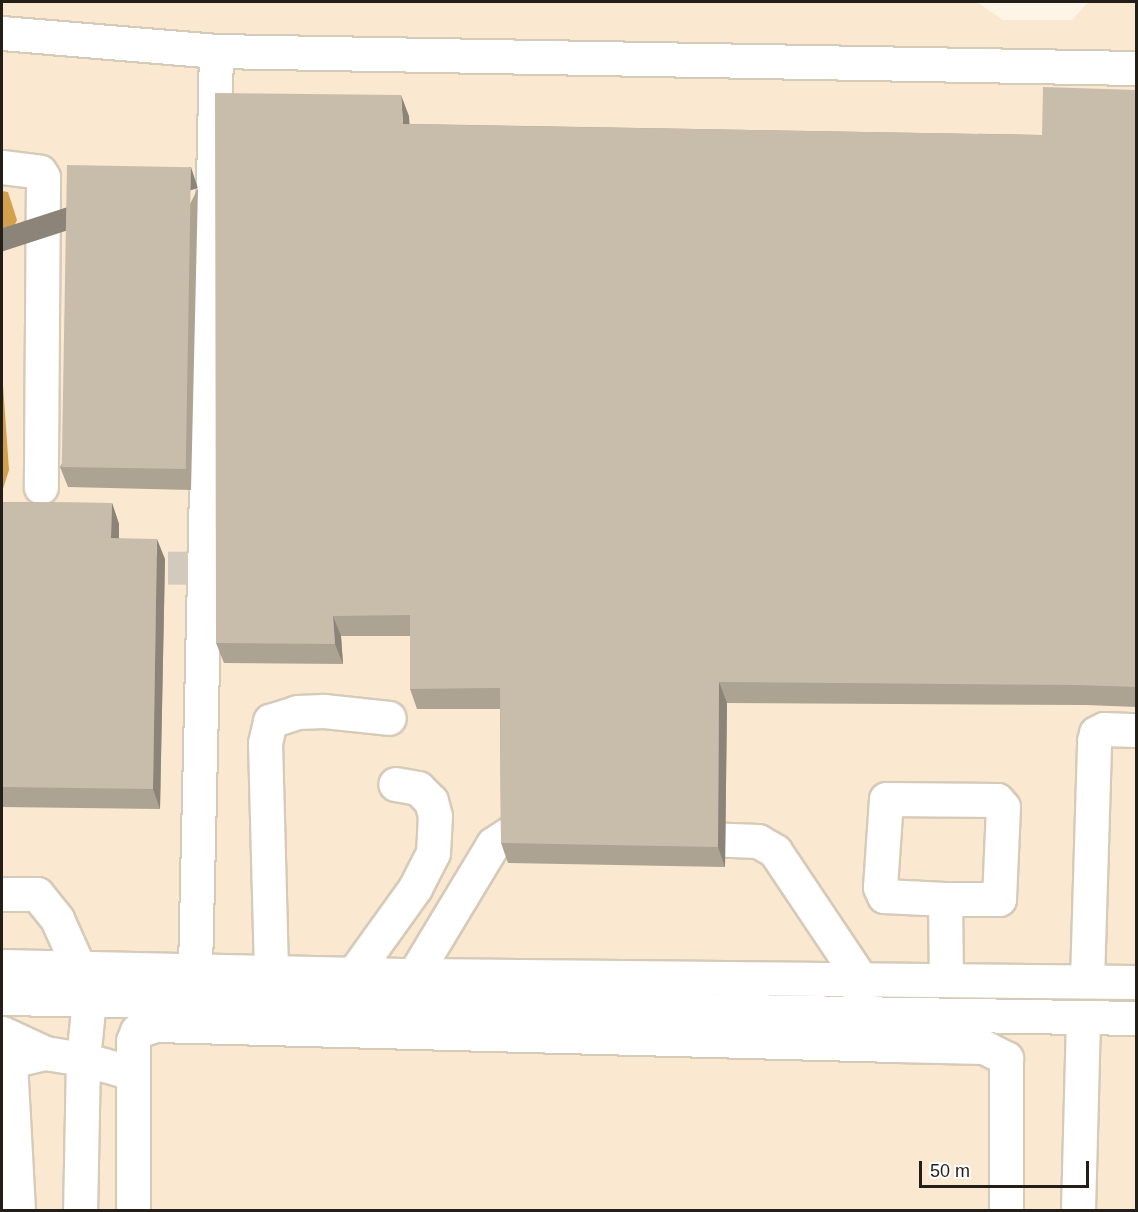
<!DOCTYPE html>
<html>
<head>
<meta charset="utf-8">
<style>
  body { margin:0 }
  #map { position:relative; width:1138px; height:1212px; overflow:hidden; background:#fef5e6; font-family:Arial,sans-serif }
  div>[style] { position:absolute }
  .built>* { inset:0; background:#fae9d0 }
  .water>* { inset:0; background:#d3a14e }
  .minor-tunnel>* { height:33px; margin-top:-16.5px; transform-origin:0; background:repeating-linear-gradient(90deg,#d2cabd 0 33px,transparent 0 49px) }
  .roads { filter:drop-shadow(2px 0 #d6cab9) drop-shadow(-2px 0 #d6cab9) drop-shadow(0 2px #d6cab9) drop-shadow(0 -2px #d6cab9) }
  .minor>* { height:33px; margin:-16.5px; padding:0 16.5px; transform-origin:16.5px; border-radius:16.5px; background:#fff }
  .wall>* { inset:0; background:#aca393 }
  .shaded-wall>* { inset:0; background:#8c8478; transform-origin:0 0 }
  .building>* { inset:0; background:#c8bdab; transform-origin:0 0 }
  span { translate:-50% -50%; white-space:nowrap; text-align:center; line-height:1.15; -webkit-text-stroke:5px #fff; paint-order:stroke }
  .frame { position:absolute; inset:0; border:3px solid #231f18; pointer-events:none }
  .scale { position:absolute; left:919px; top:1161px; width:170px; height:27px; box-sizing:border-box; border:3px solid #231f18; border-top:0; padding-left:8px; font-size:18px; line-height:21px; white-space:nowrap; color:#231f18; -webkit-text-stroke:4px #fff; paint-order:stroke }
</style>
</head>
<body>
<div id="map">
  <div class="built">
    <i style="clip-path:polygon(2px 2px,977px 2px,1003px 20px,1072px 20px,1088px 2px,1136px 2px,1136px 1210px,2px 1210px)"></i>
  </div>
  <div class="water">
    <i style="clip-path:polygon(2px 191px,8px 192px,17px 220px,2px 252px)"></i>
    <i style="clip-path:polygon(2px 371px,9px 470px,2px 492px)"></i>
  </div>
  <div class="minor-tunnel">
    <i style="left:119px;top:567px;width:85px;rotate:0.7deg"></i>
  </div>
  <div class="roads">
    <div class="minor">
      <i style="left:2px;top:33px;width:215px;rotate:4.8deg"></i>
      <i style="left:216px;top:51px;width:920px;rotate:1.06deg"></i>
      <i style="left:2px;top:167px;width:38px;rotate:7deg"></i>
      <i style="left:40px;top:172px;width:6px;rotate:59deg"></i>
      <i style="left:43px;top:177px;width:310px;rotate:90.4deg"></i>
      <i style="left:680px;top:838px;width:78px;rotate:2.2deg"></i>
      <i style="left:758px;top:841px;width:20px;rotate:30deg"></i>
      <i style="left:775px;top:851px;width:153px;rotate:56.2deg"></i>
      <i style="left:860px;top:978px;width:18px;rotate:93deg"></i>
      <i style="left:2px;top:894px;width:35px"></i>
      <i style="left:37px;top:894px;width:32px;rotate:51deg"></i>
      <i style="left:57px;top:919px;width:54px;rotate:65.8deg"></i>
      <i style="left:945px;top:899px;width:61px;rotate:-177.2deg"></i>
      <i style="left:884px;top:896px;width:10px;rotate:-114deg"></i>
      <i style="left:880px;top:887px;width:88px;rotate:-86.1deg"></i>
      <i style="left:886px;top:799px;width:111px;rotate:0.5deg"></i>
      <i style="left:997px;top:800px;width:9px;rotate:49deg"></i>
      <i style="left:1003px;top:807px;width:92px;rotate:92.5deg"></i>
      <i style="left:999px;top:899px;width:54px;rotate:180deg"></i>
      <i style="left:945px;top:899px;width:80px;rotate:89.3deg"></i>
      <i style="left:2px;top:966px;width:412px;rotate:1.3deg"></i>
      <i style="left:414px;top:975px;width:722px;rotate:0.56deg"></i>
      <i style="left:195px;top:969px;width:918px;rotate:-88.69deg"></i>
      <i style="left:271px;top:971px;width:228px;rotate:-91.5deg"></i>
      <i style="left:265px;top:743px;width:23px;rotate:-77deg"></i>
      <i style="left:270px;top:721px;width:28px;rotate:-18deg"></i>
      <i style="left:297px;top:712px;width:27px;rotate:-2deg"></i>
      <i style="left:324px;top:711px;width:65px;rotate:6.1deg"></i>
      <i style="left:354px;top:973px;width:105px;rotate:-54.3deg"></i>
      <i style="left:415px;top:888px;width:39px;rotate:-63deg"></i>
      <i style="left:433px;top:853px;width:37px;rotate:-87deg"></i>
      <i style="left:435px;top:816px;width:16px;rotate:-105deg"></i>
      <i style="left:431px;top:801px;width:18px;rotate:-135deg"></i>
      <i style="left:418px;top:788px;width:23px;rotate:-170deg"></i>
      <i style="left:414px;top:975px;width:153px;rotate:-58.9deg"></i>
      <i style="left:493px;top:844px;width:24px;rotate:-33deg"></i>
      <i style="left:513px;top:831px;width:31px;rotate:2deg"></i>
      <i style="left:1087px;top:981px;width:240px;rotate:-88.3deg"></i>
      <i style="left:1094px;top:741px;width:8px;rotate:-76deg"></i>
      <i style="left:1096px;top:733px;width:9px;rotate:-27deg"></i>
      <i style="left:1104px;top:729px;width:32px;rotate:2deg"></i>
      <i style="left:2px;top:998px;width:1134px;rotate:1.01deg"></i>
      <i style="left:89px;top:1000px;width:59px;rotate:95.8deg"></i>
      <i style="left:83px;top:1059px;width:51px;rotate:15.9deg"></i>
      <i style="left:898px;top:1023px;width:22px;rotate:95deg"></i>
      <i style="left:896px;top:1045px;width:88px;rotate:1.3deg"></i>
      <i style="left:984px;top:1047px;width:25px;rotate:27deg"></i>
      <i style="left:1006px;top:1058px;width:152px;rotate:90deg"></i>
      <i style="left:2px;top:1033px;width:47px;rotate:24.9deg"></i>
      <i style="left:10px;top:1062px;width:148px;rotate:86.9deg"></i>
      <i style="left:2px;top:1063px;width:44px;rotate:-13.1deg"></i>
      <i style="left:45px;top:1053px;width:38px;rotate:9deg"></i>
      <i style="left:83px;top:1059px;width:151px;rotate:91.1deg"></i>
      <i style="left:133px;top:1210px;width:169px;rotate:-90deg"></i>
      <i style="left:133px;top:1041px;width:11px;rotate:-68deg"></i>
      <i style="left:137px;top:1031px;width:20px;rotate:-18deg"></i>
      <i style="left:156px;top:1025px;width:740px;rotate:1.55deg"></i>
      <i style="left:1078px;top:1210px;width:192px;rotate:-88.5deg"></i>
    </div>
  </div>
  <div class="wall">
    <i style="clip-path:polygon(1137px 90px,1137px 707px,1086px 705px,727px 703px,725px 867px,508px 863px,501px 843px,500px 709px,417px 709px,410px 689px,410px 636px,341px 636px,343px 664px,224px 663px,216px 643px,409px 116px,409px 124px,1042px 135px)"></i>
    <i style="clip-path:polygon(198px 188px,191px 490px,68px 487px,60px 467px)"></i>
    <i style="clip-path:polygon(2px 502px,112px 503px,119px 524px,119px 538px,165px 559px,160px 809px,2px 807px)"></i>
  </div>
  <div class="shaded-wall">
    <i style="clip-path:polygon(401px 95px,409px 116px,411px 144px,403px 124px)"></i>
    <i style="left:191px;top:167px;width:22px;height:302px;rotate:72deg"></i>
    <i style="clip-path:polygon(112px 503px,119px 524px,119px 558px,111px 538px)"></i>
    <i style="clip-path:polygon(157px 539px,165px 559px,160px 809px,153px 789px)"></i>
    <i style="clip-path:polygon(333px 616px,341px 636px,343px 664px,335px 644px)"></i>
    <i style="clip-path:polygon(719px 682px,727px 703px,725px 867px,718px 847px)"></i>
  </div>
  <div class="building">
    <i style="clip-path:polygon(1043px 87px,1137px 90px,1137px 687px,1078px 685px,719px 682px,718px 847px,501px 843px,500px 688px,410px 689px,410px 615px,333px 616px,335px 644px,216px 643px,215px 93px,401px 95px,403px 124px,1042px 135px)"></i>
    <i style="left:67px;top:165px;width:124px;height:302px;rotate:1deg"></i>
    <i style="clip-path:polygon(2px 502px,112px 503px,111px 538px,157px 539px,153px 789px,2px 787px)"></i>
  </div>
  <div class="frame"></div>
  <div class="scale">50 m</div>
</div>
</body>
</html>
